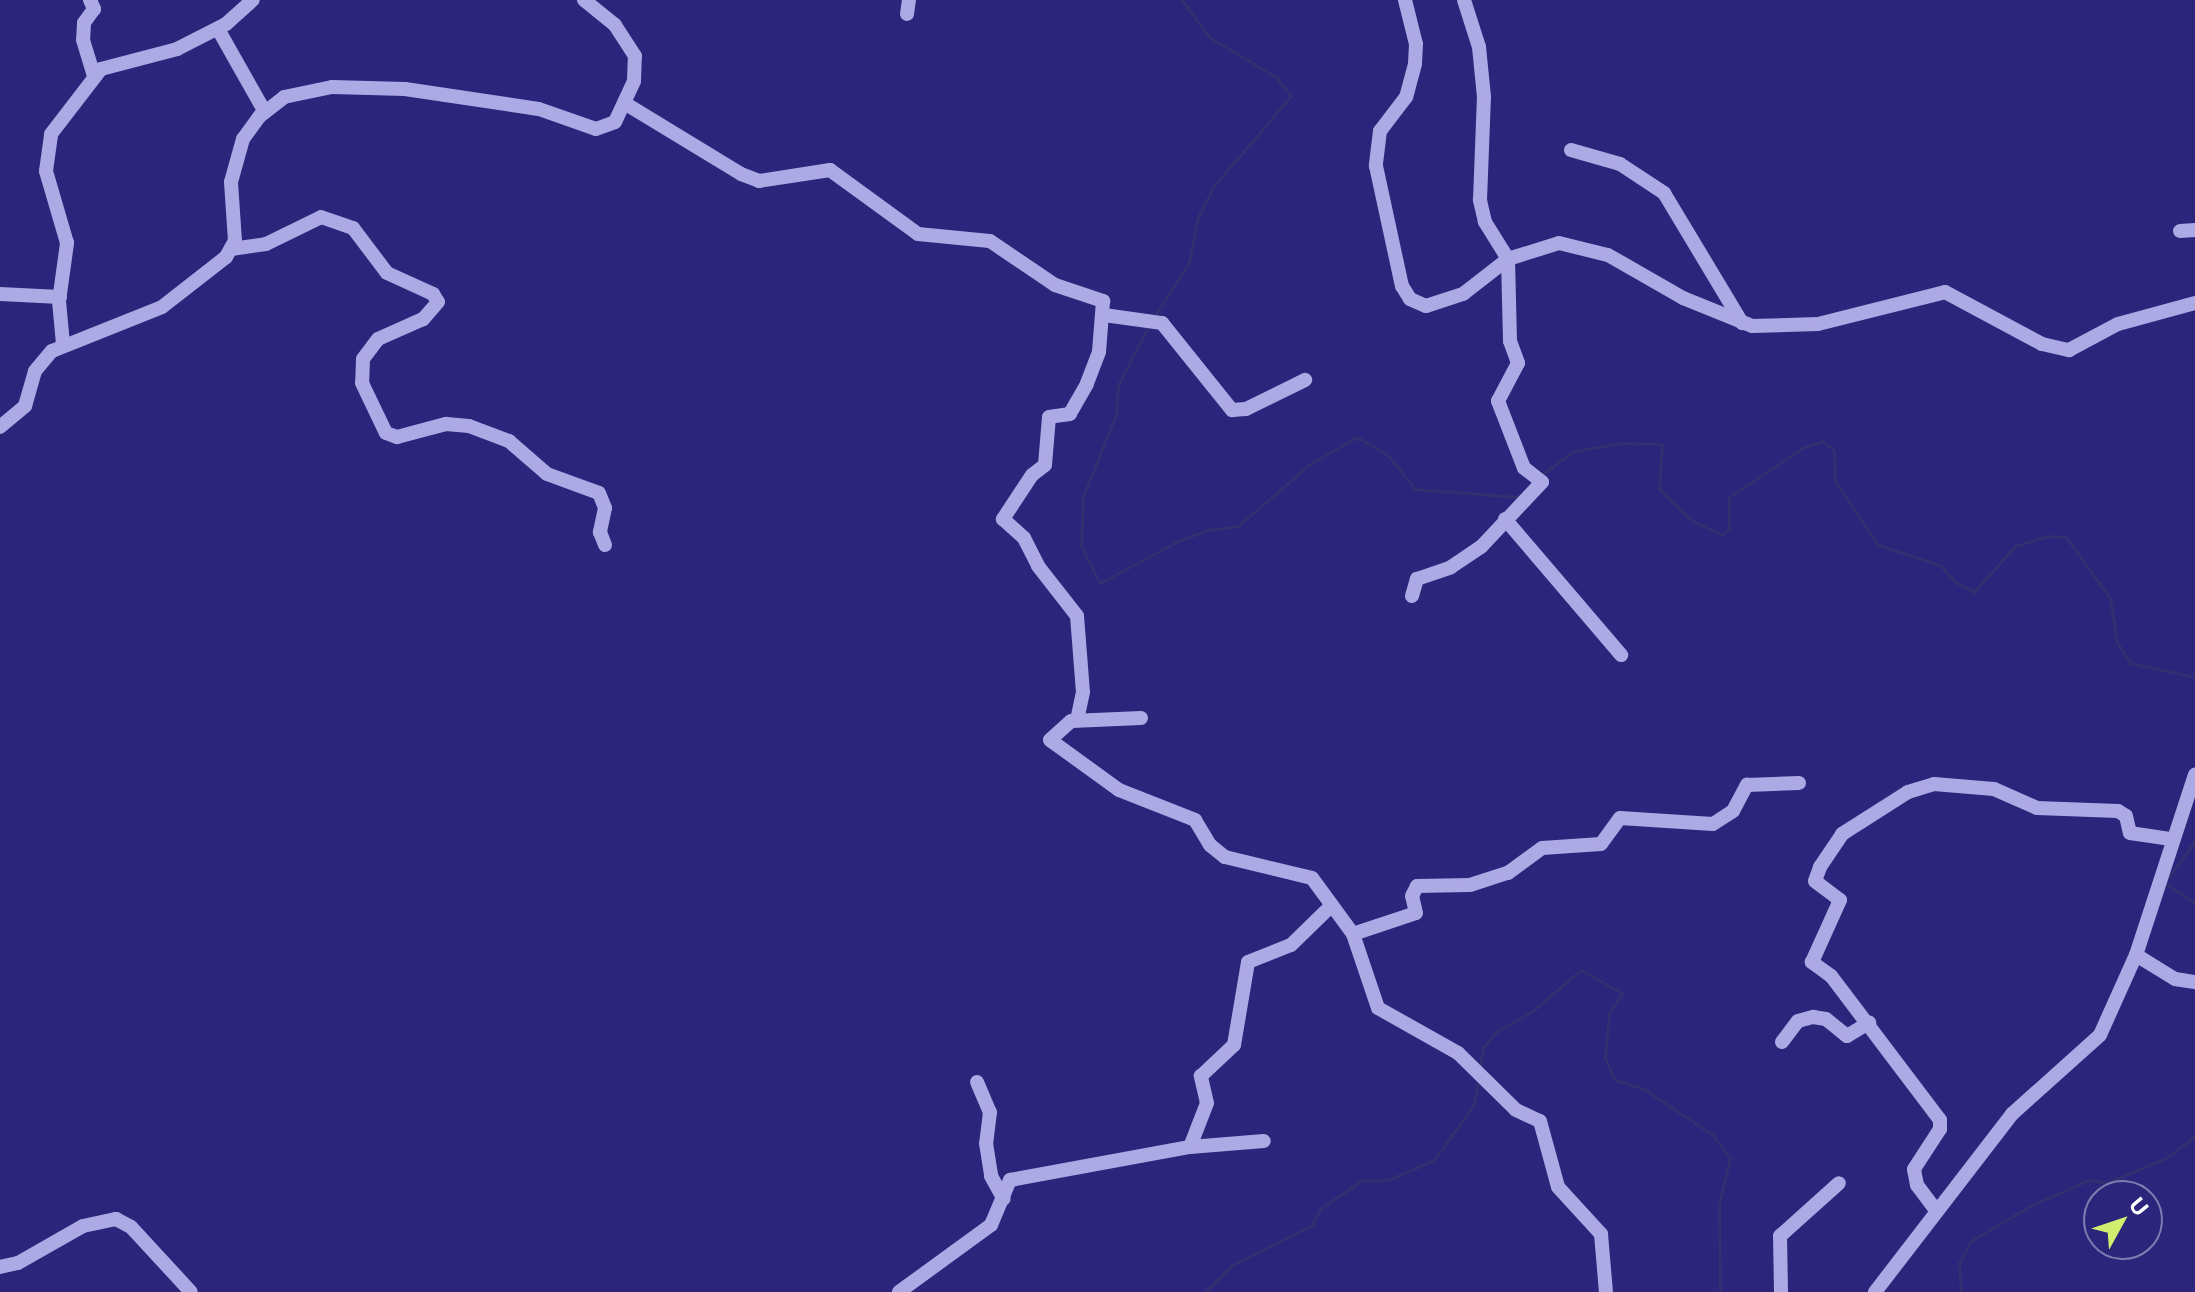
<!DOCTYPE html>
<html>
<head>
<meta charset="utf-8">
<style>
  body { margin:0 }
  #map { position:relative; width:2195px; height:1292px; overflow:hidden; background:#2b257c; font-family:"Open Sans",sans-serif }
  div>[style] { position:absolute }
  .stream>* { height:3px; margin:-1.5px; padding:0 1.5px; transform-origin:1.5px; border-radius:1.5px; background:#342f71 }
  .minor>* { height:14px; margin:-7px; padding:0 7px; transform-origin:7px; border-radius:7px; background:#ada9e5 }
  span { translate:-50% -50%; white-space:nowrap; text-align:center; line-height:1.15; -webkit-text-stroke:7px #2b257c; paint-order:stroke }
  .north { position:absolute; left:2083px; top:1180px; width:80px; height:80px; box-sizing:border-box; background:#2b257c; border:2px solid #807cb0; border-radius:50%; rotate:50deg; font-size:22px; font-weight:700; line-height:32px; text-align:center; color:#fff }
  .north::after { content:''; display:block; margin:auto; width:28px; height:36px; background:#d2ee6e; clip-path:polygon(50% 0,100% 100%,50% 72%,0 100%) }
</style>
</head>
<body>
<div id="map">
  <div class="stream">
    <i style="left:1155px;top:316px;width:64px;rotate:-57.8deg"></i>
    <i style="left:1189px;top:262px;width:46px;rotate:-78.7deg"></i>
    <i style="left:1198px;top:217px;width:34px;rotate:-63deg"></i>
    <i style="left:1213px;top:187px;width:120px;rotate:-49.4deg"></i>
    <i style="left:1291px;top:96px;width:24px;rotate:-128deg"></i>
    <i style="left:1276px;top:77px;width:78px;rotate:-149.2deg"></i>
    <i style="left:1209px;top:37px;width:46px;rotate:-126.1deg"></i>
    <i style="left:1149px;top:325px;width:68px;rotate:117.3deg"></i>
    <i style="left:1118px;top:385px;width:29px;rotate:94deg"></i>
    <i style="left:1116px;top:414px;width:89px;rotate:111.7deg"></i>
    <i style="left:1083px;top:497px;width:49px;rotate:92.3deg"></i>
    <i style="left:1081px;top:546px;width:42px;rotate:62.8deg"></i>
    <i style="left:1100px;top:583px;width:86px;rotate:-28.3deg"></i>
    <i style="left:1176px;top:542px;width:33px;rotate:-21deg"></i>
    <i style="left:1207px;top:530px;width:31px;rotate:-7deg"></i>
    <i style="left:1238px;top:526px;width:95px;rotate:-40.7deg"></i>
    <i style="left:1310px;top:464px;width:54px;rotate:-29.9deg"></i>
    <i style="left:1357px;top:437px;width:34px;rotate:30deg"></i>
    <i style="left:1387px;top:454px;width:45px;rotate:51.3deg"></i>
    <i style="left:1415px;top:489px;width:104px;rotate:4.4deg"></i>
    <i style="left:1541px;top:475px;width:41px;rotate:-36deg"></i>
    <i style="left:1574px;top:451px;width:48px;rotate:-9.7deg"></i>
    <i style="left:1621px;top:443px;width:41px;rotate:1.4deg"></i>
    <i style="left:1662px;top:444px;width:45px;rotate:93.8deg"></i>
    <i style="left:1659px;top:489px;width:45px;rotate:44.1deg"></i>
    <i style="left:1691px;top:520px;width:34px;rotate:26deg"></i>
    <i style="left:1722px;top:535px;width:10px;rotate:-45deg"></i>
    <i style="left:1729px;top:528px;width:31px;rotate:-90deg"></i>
    <i style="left:1729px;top:497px;width:88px;rotate:-33.9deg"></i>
    <i style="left:1802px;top:448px;width:22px;rotate:-18deg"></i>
    <i style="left:1823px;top:441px;width:14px;rotate:39deg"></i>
    <i style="left:1834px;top:450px;width:31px;rotate:88deg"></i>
    <i style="left:1835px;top:481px;width:77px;rotate:56.1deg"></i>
    <i style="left:1878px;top:545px;width:65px;rotate:17.9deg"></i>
    <i style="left:1940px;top:565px;width:25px;rotate:47deg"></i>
    <i style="left:1957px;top:583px;width:19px;rotate:28deg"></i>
    <i style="left:1974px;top:592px;width:62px;rotate:-48.3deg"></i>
    <i style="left:2015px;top:546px;width:34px;rotate:-17deg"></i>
    <i style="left:2048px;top:536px;width:18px;rotate:3deg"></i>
    <i style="left:2066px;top:537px;width:75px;rotate:54.2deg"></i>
    <i style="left:2110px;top:598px;width:45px;rotate:81deg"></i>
    <i style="left:2117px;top:642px;width:25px;rotate:58deg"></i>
    <i style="left:2130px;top:663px;width:66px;rotate:12.2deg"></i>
    <i style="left:2169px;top:877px;width:44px;rotate:-54.2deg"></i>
    <i style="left:2165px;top:883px;width:36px;rotate:34deg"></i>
    <i style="left:1480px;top:1067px;width:19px;rotate:-81deg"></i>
    <i style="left:1483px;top:1048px;width:21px;rotate:-51deg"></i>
    <i style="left:1496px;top:1032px;width:40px;rotate:-29.7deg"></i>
    <i style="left:1531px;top:1012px;width:65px;rotate:-40deg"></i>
    <i style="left:1581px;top:970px;width:47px;rotate:29.3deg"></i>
    <i style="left:1622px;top:993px;width:24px;rotate:123deg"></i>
    <i style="left:1609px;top:1013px;width:45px;rotate:95.1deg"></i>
    <i style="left:1605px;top:1058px;width:24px;rotate:66deg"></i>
    <i style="left:1615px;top:1080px;width:30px;rotate:17deg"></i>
    <i style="left:1644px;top:1089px;width:82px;rotate:33.5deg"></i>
    <i style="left:1712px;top:1134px;width:30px;rotate:53deg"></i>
    <i style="left:1730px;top:1158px;width:47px;rotate:103.4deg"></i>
    <i style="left:1719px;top:1204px;width:88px;rotate:89.3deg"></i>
    <i style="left:1205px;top:1292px;width:38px;rotate:-45deg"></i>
    <i style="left:1232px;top:1265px;width:89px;rotate:-26.6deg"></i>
    <i style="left:1312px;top:1225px;width:18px;rotate:-63deg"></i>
    <i style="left:1320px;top:1209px;width:50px;rotate:-34.3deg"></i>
    <i style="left:1361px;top:1181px;width:27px;rotate:-2deg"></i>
    <i style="left:1388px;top:1180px;width:50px;rotate:-23.5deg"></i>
    <i style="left:1434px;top:1160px;width:67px;rotate:-54.2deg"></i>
    <i style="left:1473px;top:1106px;width:29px;rotate:-78deg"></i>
    <i style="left:1961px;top:1292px;width:29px;rotate:-94deg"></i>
    <i style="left:1959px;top:1263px;width:25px;rotate:-61deg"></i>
    <i style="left:1971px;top:1241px;width:69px;rotate:-30.7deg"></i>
    <i style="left:2030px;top:1206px;width:64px;rotate:-23.8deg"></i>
    <i style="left:2089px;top:1180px;width:18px;rotate:9deg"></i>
    <i style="left:2107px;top:1183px;width:66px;rotate:-23.1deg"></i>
    <i style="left:2168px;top:1157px;width:34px;rotate:-38deg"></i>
  </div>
  <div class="minor">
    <i style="left:90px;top:0;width:10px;rotate:66deg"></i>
    <i style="left:94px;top:9px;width:17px;rotate:126deg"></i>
    <i style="left:84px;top:23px;width:17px;rotate:93deg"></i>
    <i style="left:83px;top:40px;width:37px;rotate:73deg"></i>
    <i style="left:1405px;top:0;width:45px;rotate:76deg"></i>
    <i style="left:1416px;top:44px;width:20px;rotate:93deg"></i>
    <i style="left:1415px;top:64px;width:34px;rotate:105deg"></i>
    <i style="left:1406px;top:97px;width:43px;rotate:127.4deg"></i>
    <i style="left:1380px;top:131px;width:35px;rotate:97deg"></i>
    <i style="left:1376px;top:166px;width:123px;rotate:77.8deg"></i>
    <i style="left:1402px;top:286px;width:15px;rotate:58deg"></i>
    <i style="left:1410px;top:299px;width:17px;rotate:24deg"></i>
    <i style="left:1426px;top:306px;width:39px;rotate:-18deg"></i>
    <i style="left:1463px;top:294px;width:57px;rotate:-37.9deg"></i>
    <i style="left:1508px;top:259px;width:53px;rotate:-17.4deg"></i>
    <i style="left:1559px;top:243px;width:50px;rotate:13.8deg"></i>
    <i style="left:1608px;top:255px;width:86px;rotate:29.8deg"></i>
    <i style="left:1683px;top:298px;width:74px;rotate:22.1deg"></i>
    <i style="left:1752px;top:326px;width:66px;rotate:-1.7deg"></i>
    <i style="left:1818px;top:324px;width:131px;rotate:-14.1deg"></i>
    <i style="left:1945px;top:292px;width:110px;rotate:28.2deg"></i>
    <i style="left:2042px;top:344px;width:28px;rotate:13deg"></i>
    <i style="left:2069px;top:350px;width:55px;rotate:-28deg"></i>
    <i style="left:2118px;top:324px;width:80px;rotate:-15.3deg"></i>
    <i style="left:907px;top:14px;width:14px;rotate:-82deg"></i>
    <i style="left:218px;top:29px;width:95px;rotate:60.5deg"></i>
    <i style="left:626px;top:104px;width:135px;rotate:31.3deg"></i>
    <i style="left:741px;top:174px;width:19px;rotate:21deg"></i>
    <i style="left:759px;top:181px;width:72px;rotate:-8.8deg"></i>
    <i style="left:830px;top:170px;width:109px;rotate:36deg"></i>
    <i style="left:918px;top:234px;width:72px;rotate:5.6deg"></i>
    <i style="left:990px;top:241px;width:78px;rotate:34.1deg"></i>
    <i style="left:1055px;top:285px;width:51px;rotate:18.4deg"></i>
    <i style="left:1103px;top:301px;width:51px;rotate:94.5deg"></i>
    <i style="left:1099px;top:352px;width:34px;rotate:111deg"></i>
    <i style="left:1087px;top:384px;width:34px;rotate:120deg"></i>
    <i style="left:1070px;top:414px;width:21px;rotate:172deg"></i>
    <i style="left:1049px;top:417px;width:48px;rotate:94.8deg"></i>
    <i style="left:1045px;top:465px;width:16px;rotate:142deg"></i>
    <i style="left:1032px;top:475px;width:53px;rotate:123.4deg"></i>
    <i style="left:1003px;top:519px;width:28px;rotate:42deg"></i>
    <i style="left:1024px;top:538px;width:31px;rotate:63deg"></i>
    <i style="left:1038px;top:566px;width:63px;rotate:52deg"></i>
    <i style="left:1077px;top:616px;width:76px;rotate:85.5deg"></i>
    <i style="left:1083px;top:692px;width:29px;rotate:102deg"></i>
    <i style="left:1571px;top:150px;width:51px;rotate:15.9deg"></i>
    <i style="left:1620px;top:164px;width:53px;rotate:33.4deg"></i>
    <i style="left:1664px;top:193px;width:152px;rotate:59deg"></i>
    <i style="left:2180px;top:231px;width:15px;rotate:-4deg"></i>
    <i style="left:231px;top:249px;width:35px;rotate:-8deg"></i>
    <i style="left:266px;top:244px;width:61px;rotate:-26.1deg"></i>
    <i style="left:321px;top:217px;width:34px;rotate:19deg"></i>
    <i style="left:353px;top:228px;width:56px;rotate:52.9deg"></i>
    <i style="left:387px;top:273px;width:51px;rotate:24.5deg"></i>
    <i style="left:433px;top:294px;width:9px;rotate:58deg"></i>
    <i style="left:438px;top:302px;width:23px;rotate:131deg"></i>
    <i style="left:423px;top:319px;width:49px;rotate:156deg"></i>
    <i style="left:378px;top:339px;width:25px;rotate:127deg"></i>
    <i style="left:363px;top:359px;width:24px;rotate:92deg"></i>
    <i style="left:362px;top:383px;width:55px;rotate:64.4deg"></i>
    <i style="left:386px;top:433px;width:12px;rotate:20deg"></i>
    <i style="left:397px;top:437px;width:51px;rotate:-14.9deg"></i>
    <i style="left:446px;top:424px;width:23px;rotate:5deg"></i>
    <i style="left:469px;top:426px;width:43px;rotate:20.6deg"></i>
    <i style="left:509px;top:441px;width:50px;rotate:41deg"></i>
    <i style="left:547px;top:474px;width:55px;rotate:20.1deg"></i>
    <i style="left:599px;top:493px;width:16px;rotate:68deg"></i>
    <i style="left:605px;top:508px;width:25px;rotate:102deg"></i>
    <i style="left:600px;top:532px;width:14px;rotate:69deg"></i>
    <i style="left:0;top:294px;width:60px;rotate:2.9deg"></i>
    <i style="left:1104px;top:315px;width:59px;rotate:7.9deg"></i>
    <i style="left:1162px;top:323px;width:112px;rotate:51.2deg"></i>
    <i style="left:1232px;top:410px;width:14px;rotate:-4deg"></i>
    <i style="left:1246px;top:409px;width:66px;rotate:-26.2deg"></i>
    <i style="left:63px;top:344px;width:43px;rotate:-95.3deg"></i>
    <i style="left:59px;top:301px;width:59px;rotate:-82.1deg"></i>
    <i style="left:67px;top:243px;width:75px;rotate:-106.3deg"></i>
    <i style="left:46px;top:171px;width:37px;rotate:-82deg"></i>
    <i style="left:51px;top:134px;width:82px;rotate:-52.4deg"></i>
    <i style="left:101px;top:69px;width:79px;rotate:-14.7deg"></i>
    <i style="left:177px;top:49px;width:55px;rotate:-27deg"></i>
    <i style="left:226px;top:24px;width:36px;rotate:-42deg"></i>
    <i style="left:0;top:427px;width:33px;rotate:-40deg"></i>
    <i style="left:25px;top:406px;width:36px;rotate:-74deg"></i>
    <i style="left:35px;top:371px;width:26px;rotate:-50deg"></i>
    <i style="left:52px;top:351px;width:118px;rotate:-21.8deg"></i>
    <i style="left:162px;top:307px;width:81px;rotate:-38deg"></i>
    <i style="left:226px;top:257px;width:18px;rotate:-61deg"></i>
    <i style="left:235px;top:241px;width:59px;rotate:-93.9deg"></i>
    <i style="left:231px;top:182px;width:45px;rotate:-74.4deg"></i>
    <i style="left:243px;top:139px;width:29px;rotate:-54deg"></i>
    <i style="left:260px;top:116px;width:31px;rotate:-38deg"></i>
    <i style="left:284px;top:97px;width:49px;rotate:-11.8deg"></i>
    <i style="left:332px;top:87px;width:73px;rotate:1.6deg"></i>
    <i style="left:405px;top:89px;width:135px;rotate:8.5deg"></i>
    <i style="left:539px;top:109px;width:60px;rotate:19.3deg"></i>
    <i style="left:596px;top:129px;width:20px;rotate:-20deg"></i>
    <i style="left:615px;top:122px;width:45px;rotate:-65.1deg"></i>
    <i style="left:634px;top:81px;width:25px;rotate:-88deg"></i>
    <i style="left:635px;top:56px;width:37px;rotate:-123deg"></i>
    <i style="left:615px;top:25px;width:40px;rotate:-141deg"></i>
    <i style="left:1505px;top:519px;width:179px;rotate:49.5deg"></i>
    <i style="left:1412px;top:596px;width:18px;rotate:-74deg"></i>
    <i style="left:1417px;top:579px;width:36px;rotate:-19deg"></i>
    <i style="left:1451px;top:567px;width:36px;rotate:-34deg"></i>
    <i style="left:1481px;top:547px;width:89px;rotate:-46.8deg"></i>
    <i style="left:1542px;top:482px;width:23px;rotate:-142deg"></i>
    <i style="left:1524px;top:468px;width:72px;rotate:-111.2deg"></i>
    <i style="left:1498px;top:401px;width:43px;rotate:-62.2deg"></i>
    <i style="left:1518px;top:363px;width:23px;rotate:-110deg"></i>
    <i style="left:1510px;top:341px;width:82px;rotate:-91.4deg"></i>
    <i style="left:1508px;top:259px;width:44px;rotate:-121.9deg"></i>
    <i style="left:1485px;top:222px;width:23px;rotate:-103deg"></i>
    <i style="left:1480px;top:200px;width:103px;rotate:-87.8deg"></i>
    <i style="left:1484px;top:97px;width:50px;rotate:-95.7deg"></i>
    <i style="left:1479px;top:47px;width:49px;rotate:-107.7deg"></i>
    <i style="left:1141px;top:718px;width:70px;rotate:177.5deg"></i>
    <i style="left:1071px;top:721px;width:28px;rotate:138deg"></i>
    <i style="left:1050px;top:740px;width:85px;rotate:35.9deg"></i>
    <i style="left:1119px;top:790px;width:82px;rotate:21.5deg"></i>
    <i style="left:1195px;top:820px;width:29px;rotate:59deg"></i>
    <i style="left:1210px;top:845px;width:19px;rotate:39deg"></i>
    <i style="left:1225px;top:857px;width:89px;rotate:13.6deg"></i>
    <i style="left:1312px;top:878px;width:69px;rotate:53.8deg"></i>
    <i style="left:1353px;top:934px;width:78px;rotate:71.3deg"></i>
    <i style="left:1378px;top:1008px;width:92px;rotate:29.4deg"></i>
    <i style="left:1458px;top:1053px;width:81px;rotate:44.5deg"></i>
    <i style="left:1516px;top:1110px;width:26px;rotate:25deg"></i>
    <i style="left:1540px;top:1121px;width:68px;rotate:74.7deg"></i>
    <i style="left:1558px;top:1187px;width:64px;rotate:47.5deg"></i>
    <i style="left:1601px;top:1234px;width:58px;rotate:85.1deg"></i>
    <i style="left:1353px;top:934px;width:66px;rotate:-18.4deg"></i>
    <i style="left:1416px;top:913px;width:17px;rotate:-103deg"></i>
    <i style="left:1412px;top:896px;width:11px;rotate:-63deg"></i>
    <i style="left:1417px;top:886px;width:53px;rotate:-1.1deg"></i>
    <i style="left:1470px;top:885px;width:40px;rotate:-18deg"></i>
    <i style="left:1508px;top:873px;width:42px;rotate:-36.3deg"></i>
    <i style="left:1542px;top:848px;width:59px;rotate:-3.9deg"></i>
    <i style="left:1601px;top:844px;width:32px;rotate:-54deg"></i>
    <i style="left:1620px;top:818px;width:93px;rotate:3.7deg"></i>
    <i style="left:1713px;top:824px;width:24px;rotate:-33deg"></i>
    <i style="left:1733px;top:811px;width:30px;rotate:-62deg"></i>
    <i style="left:1747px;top:785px;width:52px;rotate:-2.2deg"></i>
    <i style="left:2136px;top:955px;width:46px;rotate:31.6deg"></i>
    <i style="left:2175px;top:979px;width:20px;rotate:9deg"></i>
    <i style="left:1782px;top:1042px;width:26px;rotate:-53deg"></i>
    <i style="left:1798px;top:1021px;width:16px;rotate:-15deg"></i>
    <i style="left:1813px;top:1017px;width:13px;rotate:9deg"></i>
    <i style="left:1826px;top:1019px;width:27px;rotate:39deg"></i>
    <i style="left:1847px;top:1036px;width:26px;rotate:-31deg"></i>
    <i style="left:977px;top:1082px;width:33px;rotate:67deg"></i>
    <i style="left:990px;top:1112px;width:31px;rotate:97deg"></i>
    <i style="left:986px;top:1143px;width:33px;rotate:81deg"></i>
    <i style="left:991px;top:1176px;width:26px;rotate:61deg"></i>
    <i style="left:1190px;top:1147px;width:74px;rotate:-4.6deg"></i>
    <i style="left:1935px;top:1209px;width:30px;rotate:-127deg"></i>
    <i style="left:1917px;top:1185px;width:16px;rotate:-101deg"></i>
    <i style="left:1914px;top:1169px;width:48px;rotate:-57deg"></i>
    <i style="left:1940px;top:1129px;width:9px;rotate:-90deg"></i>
    <i style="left:1940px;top:1120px;width:181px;rotate:-127.1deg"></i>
    <i style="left:1831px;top:976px;width:24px;rotate:-144deg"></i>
    <i style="left:1812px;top:962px;width:68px;rotate:-65.7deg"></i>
    <i style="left:1840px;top:900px;width:31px;rotate:-143deg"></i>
    <i style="left:1815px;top:881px;width:15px;rotate:-70deg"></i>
    <i style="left:1820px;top:867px;width:40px;rotate:-56deg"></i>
    <i style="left:1842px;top:834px;width:78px;rotate:-32.5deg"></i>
    <i style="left:1908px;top:792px;width:27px;rotate:-17deg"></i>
    <i style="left:1934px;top:784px;width:60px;rotate:4.8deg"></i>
    <i style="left:1994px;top:789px;width:47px;rotate:23.8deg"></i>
    <i style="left:2037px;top:808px;width:81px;rotate:2.1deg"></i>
    <i style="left:2118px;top:811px;width:9px;rotate:32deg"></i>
    <i style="left:2126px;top:816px;width:17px;rotate:77deg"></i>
    <i style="left:2130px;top:833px;width:40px;rotate:8.5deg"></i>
    <i style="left:0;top:1267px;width:18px;rotate:-13deg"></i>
    <i style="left:18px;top:1263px;width:75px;rotate:-29.6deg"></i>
    <i style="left:83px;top:1226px;width:34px;rotate:-12deg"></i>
    <i style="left:116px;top:1219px;width:17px;rotate:28deg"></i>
    <i style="left:131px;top:1227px;width:88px;rotate:47.3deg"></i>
    <i style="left:899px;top:1292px;width:114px;rotate:-36.1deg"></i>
    <i style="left:991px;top:1225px;width:49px;rotate:-67.1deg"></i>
    <i style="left:1010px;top:1180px;width:183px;rotate:-10.4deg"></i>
    <i style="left:1190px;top:1147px;width:47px;rotate:-68.9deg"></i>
    <i style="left:1207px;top:1103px;width:28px;rotate:-103deg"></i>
    <i style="left:1201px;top:1076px;width:45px;rotate:-43.2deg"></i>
    <i style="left:1234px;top:1045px;width:84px;rotate:-80.4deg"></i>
    <i style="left:1248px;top:962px;width:46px;rotate:-21.6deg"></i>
    <i style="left:1291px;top:945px;width:57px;rotate:-44.3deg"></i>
    <i style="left:1781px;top:1292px;width:56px;rotate:-91deg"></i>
    <i style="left:1780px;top:1236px;width:79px;rotate:-41.9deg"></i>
    <i style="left:1875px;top:1292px;width:225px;rotate:-52.4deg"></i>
    <i style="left:2012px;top:1114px;width:118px;rotate:-41.9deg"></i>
    <i style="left:2100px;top:1035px;width:88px;rotate:-65.8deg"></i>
    <i style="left:2136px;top:955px;width:190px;rotate:-71.9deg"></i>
  </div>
  <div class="north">U</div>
</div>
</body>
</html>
